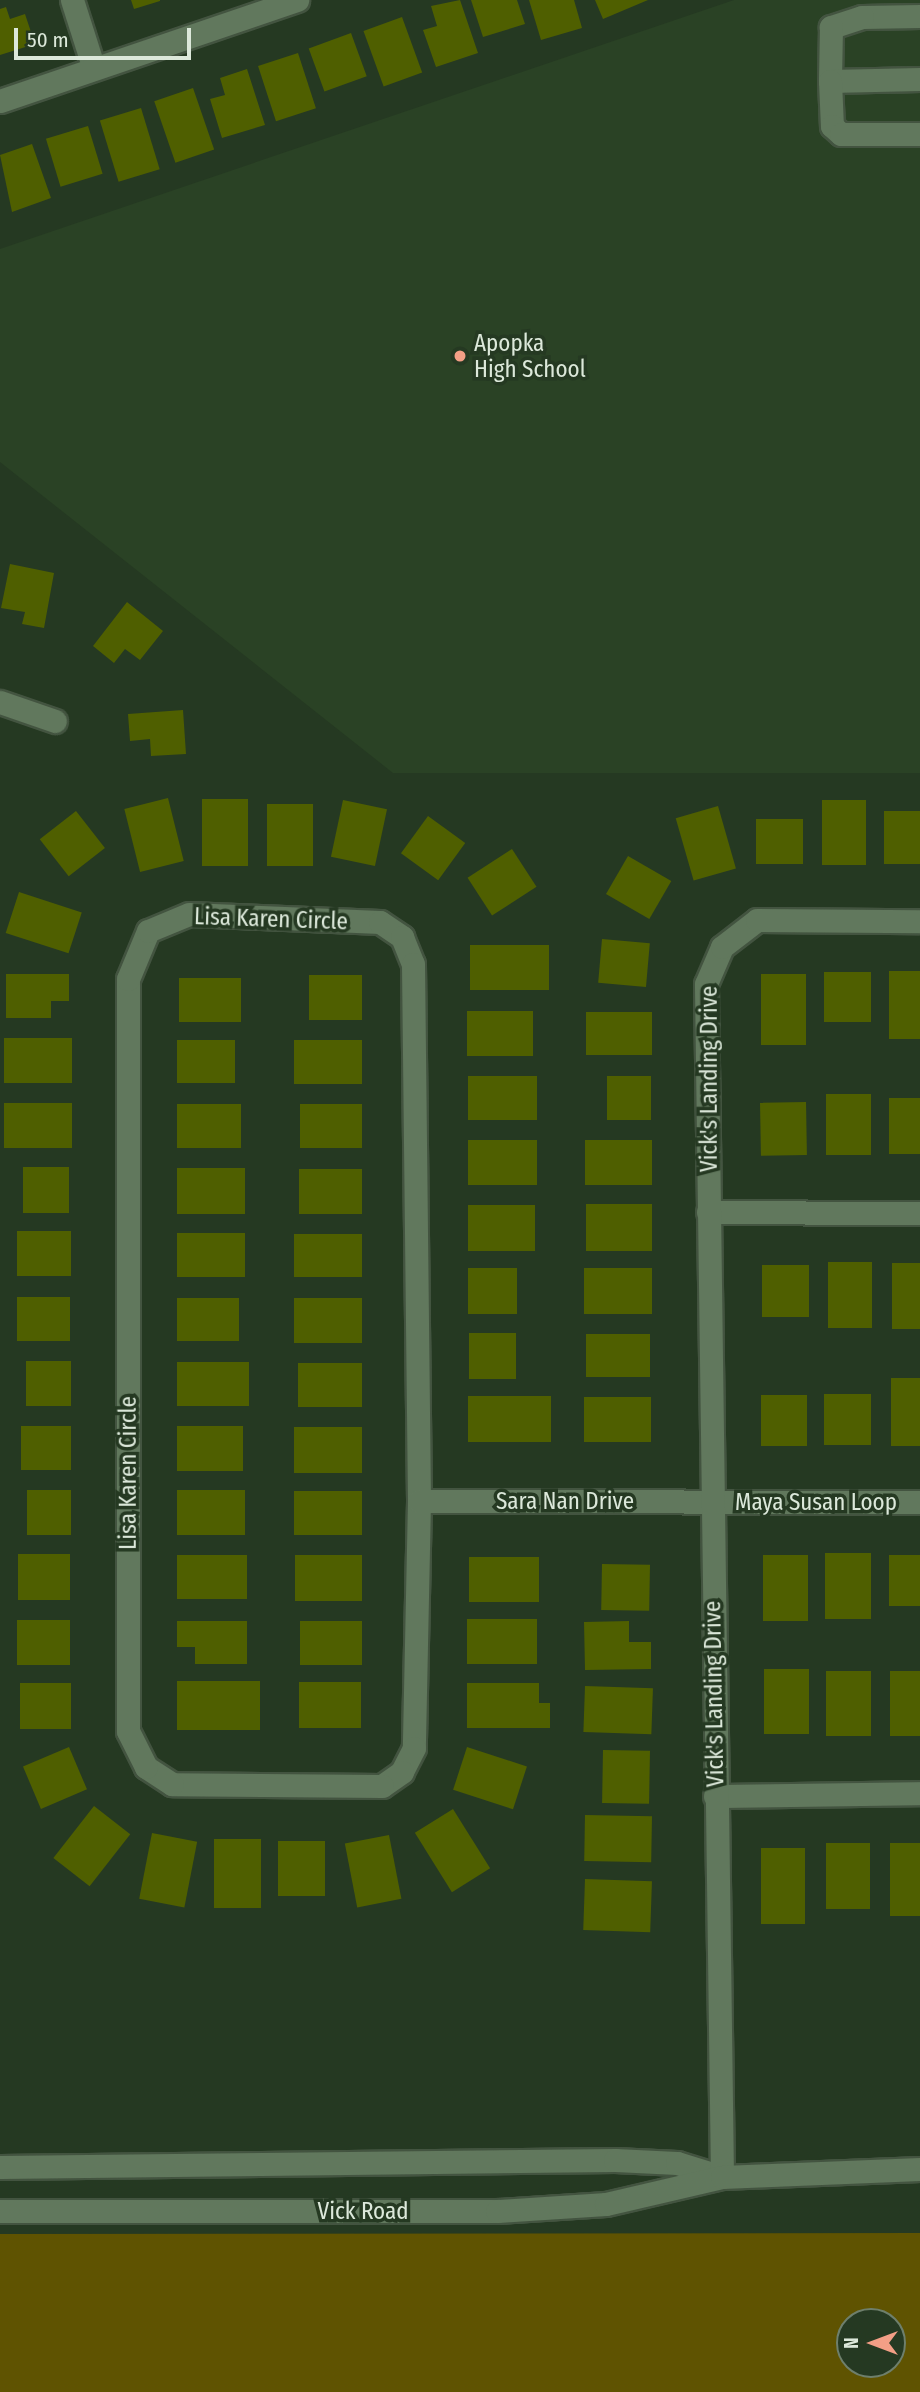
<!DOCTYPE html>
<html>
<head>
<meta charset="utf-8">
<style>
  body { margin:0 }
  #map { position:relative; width:920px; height:2392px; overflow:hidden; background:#253922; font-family:"Fira Sans Condensed",sans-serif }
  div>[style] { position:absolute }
  .built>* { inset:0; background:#2a4225 }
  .green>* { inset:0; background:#5f5301 }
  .building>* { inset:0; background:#4f5f00; transform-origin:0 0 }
  .roads { filter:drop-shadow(2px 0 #435440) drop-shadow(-2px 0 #435440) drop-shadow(0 2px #435440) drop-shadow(0 -2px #435440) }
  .minor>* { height:23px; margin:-11.5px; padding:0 11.5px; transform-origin:11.5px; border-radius:11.5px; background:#61785d }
  .dots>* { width:19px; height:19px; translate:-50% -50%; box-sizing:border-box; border:4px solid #253922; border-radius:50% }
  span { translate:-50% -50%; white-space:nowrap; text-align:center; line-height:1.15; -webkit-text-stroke:7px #253922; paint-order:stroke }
  .poi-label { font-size:23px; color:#dce8da }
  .left { translate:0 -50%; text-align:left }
  .street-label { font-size:23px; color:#dce8da }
  .north { position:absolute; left:836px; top:2308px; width:70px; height:70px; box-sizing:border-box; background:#253922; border:2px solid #6e7f6c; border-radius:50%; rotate:270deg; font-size:19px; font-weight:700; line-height:28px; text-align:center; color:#dce8da }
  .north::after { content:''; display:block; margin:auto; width:24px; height:32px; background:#f39f86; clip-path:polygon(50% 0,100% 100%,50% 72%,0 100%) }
  .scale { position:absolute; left:14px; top:28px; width:177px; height:32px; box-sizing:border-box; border:4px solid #dce8da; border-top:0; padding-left:9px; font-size:21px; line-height:24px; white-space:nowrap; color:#dce8da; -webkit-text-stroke:5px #253922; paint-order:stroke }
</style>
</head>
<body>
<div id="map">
  <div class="built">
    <i style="clip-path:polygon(734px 0,920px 0,920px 773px,393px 773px,0 462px,0 249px)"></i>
  </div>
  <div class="green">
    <i style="clip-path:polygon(evenodd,920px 2233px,920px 2392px,0 2392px,0 2234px,920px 2233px,850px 2322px,892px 2322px,892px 2364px,850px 2364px,850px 2322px)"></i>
  </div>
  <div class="building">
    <i style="clip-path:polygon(131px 0,160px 0,160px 1px,134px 9px)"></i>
    <i style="clip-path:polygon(460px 0,478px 53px,436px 67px,423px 30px,437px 26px,431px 6px)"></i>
    <i style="clip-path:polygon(471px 0,517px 0,525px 24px,483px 37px)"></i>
    <i style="clip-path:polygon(529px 0,574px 0,582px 28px,541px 40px)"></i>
    <i style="clip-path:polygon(595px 0,648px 0,603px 19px)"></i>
    <i style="clip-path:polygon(6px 7px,10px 19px,25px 14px,35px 44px,0 55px,0 9px)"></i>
    <i style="left:402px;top:17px;width:59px;height:41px;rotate:70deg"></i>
    <i style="left:351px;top:33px;width:46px;height:45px;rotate:70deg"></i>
    <i style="left:298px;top:53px;width:58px;height:42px;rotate:72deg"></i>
    <i style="clip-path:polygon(247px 69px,265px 125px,222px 138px,210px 99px,225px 95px,220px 78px)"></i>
    <i style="left:193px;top:88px;width:65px;height:41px;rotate:71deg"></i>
    <i style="left:141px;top:108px;width:64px;height:43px;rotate:73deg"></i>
    <i style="left:88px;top:126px;width:50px;height:44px;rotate:73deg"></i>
    <i style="clip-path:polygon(32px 144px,51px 198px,12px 212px,0 155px)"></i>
    <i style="clip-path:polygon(10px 564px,54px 573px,44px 628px,22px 624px,25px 612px,1px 608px)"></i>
    <i style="clip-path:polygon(127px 602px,163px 631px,140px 660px,125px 649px,114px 663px,93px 646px)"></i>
    <i style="clip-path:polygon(183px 710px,186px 754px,151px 756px,150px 739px,130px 741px,128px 714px)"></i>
    <i style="left:168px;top:798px;width:65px;height:45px;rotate:76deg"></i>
    <i style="left:202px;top:799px;width:46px;height:67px"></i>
    <i style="left:343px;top:800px;width:45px;height:58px;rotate:12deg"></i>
    <i style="left:822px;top:800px;width:44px;height:65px"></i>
    <i style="left:267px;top:804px;width:46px;height:62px"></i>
    <i style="left:718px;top:806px;width:65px;height:44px;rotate:74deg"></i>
    <i style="left:76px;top:811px;width:47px;height:46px;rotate:52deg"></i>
    <i style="left:884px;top:811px;width:36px;height:53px"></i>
    <i style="left:428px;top:816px;width:46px;height:46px;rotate:36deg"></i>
    <i style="left:756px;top:819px;width:47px;height:45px"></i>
    <i style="left:512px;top:849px;width:45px;height:53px;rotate:57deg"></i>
    <i style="left:628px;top:856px;width:50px;height:44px;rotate:30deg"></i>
    <i style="left:19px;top:892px;width:66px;height:43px;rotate:18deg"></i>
    <i style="left:602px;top:939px;width:48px;height:44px;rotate:5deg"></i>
    <i style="left:470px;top:945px;width:79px;height:45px"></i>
    <i style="left:889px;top:971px;width:31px;height:68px"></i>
    <i style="left:824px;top:972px;width:47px;height:50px"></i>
    <i style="clip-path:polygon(6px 974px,69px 974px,69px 1001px,51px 1001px,51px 1018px,6px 1018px)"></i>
    <i style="left:761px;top:974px;width:45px;height:71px"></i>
    <i style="left:309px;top:975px;width:53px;height:45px"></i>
    <i style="left:179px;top:978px;width:62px;height:44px"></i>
    <i style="left:467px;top:1011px;width:66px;height:45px"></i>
    <i style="left:586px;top:1012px;width:66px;height:43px"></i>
    <i style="left:4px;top:1038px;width:68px;height:45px"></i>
    <i style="left:177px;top:1040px;width:58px;height:43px"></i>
    <i style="left:294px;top:1040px;width:68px;height:44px"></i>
    <i style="left:468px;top:1076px;width:69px;height:44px"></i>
    <i style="left:607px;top:1076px;width:44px;height:44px"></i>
    <i style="left:826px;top:1094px;width:45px;height:61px"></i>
    <i style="left:920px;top:1098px;width:56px;height:31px;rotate:90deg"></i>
    <i style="left:806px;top:1102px;width:53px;height:46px;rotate:89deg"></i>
    <i style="left:4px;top:1103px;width:68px;height:45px"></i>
    <i style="left:177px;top:1104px;width:64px;height:44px"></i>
    <i style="left:300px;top:1104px;width:62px;height:44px"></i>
    <i style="left:468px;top:1140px;width:69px;height:45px"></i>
    <i style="left:585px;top:1140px;width:67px;height:45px"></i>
    <i style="left:23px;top:1167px;width:46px;height:46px"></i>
    <i style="left:177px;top:1168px;width:68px;height:46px"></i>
    <i style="left:299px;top:1169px;width:63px;height:45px"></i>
    <i style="left:586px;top:1204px;width:66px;height:47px"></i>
    <i style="left:468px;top:1205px;width:67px;height:46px"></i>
    <i style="left:17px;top:1231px;width:54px;height:45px"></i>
    <i style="left:177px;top:1233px;width:68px;height:44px"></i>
    <i style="left:294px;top:1234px;width:68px;height:43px"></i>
    <i style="left:828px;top:1262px;width:44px;height:66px"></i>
    <i style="left:892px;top:1263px;width:28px;height:66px"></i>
    <i style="left:762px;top:1265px;width:47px;height:52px"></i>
    <i style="left:468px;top:1268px;width:49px;height:46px"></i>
    <i style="left:584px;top:1268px;width:68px;height:46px"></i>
    <i style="left:17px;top:1297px;width:53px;height:44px"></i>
    <i style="left:177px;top:1298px;width:62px;height:43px"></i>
    <i style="left:294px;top:1298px;width:68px;height:45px"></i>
    <i style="left:469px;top:1333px;width:47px;height:46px"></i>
    <i style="left:586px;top:1334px;width:64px;height:43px"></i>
    <i style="left:26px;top:1361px;width:45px;height:45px"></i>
    <i style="left:177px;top:1362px;width:72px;height:44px"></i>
    <i style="left:298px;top:1363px;width:64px;height:44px"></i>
    <i style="left:891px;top:1378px;width:29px;height:68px"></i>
    <i style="left:824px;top:1394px;width:47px;height:51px"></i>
    <i style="left:761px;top:1395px;width:46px;height:51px"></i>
    <i style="left:468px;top:1396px;width:83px;height:46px"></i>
    <i style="left:584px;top:1397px;width:67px;height:45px"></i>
    <i style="left:21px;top:1426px;width:50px;height:44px"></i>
    <i style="left:177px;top:1426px;width:66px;height:45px"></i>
    <i style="left:294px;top:1427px;width:68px;height:46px"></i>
    <i style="left:27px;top:1490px;width:44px;height:45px"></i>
    <i style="left:177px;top:1490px;width:68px;height:45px"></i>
    <i style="left:294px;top:1491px;width:68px;height:44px"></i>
    <i style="left:825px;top:1553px;width:46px;height:66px"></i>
    <i style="left:18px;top:1554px;width:52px;height:46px"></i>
    <i style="left:177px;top:1555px;width:70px;height:44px"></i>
    <i style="left:295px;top:1555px;width:67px;height:46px"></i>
    <i style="left:763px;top:1555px;width:45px;height:66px"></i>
    <i style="left:889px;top:1555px;width:31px;height:51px"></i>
    <i style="left:469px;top:1557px;width:70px;height:45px"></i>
    <i style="left:602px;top:1564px;width:48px;height:46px;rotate:1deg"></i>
    <i style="left:467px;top:1619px;width:70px;height:45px"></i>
    <i style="left:17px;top:1620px;width:53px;height:45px"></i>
    <i style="clip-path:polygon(177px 1621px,247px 1621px,247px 1664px,195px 1664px,195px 1647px,177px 1647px)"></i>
    <i style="left:300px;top:1621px;width:62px;height:44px"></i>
    <i style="clip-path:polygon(629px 1621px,629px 1642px,651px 1642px,651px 1669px,585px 1670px,584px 1622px)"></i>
    <i style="left:764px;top:1669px;width:45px;height:65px"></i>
    <i style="left:826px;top:1671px;width:45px;height:65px"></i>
    <i style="left:890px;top:1671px;width:30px;height:65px"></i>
    <i style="left:177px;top:1681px;width:83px;height:49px"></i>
    <i style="left:299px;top:1682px;width:62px;height:46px"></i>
    <i style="left:20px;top:1683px;width:51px;height:46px"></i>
    <i style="clip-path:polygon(467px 1683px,539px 1683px,539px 1703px,550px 1703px,550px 1728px,467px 1728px)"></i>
    <i style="left:585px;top:1686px;width:68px;height:46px;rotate:2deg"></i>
    <i style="left:69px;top:1747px;width:46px;height:50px;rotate:67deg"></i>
    <i style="left:467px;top:1747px;width:63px;height:45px;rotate:18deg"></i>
    <i style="left:603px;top:1750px;width:47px;height:53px;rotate:1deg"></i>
    <i style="left:94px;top:1806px;width:46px;height:66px;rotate:38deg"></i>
    <i style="left:453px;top:1809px;width:70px;height:45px;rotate:58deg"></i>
    <i style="left:585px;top:1815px;width:67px;height:46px;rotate:1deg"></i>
    <i style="left:152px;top:1833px;width:46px;height:67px;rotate:11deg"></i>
    <i style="left:389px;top:1835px;width:65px;height:45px;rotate:79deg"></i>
    <i style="left:214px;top:1839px;width:47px;height:69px"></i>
    <i style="left:278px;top:1841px;width:47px;height:55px"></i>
    <i style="left:826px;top:1843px;width:44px;height:66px"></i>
    <i style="left:890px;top:1843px;width:30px;height:73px"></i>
    <i style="left:761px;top:1848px;width:44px;height:76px"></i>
    <i style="left:585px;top:1879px;width:67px;height:51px;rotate:2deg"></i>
  </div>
  <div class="roads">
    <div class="minor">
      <i style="left:72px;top:0;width:69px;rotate:72.3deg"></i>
      <i style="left:920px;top:16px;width:58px;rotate:179deg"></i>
      <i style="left:862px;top:17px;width:33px;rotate:162deg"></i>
      <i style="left:831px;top:27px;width:54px;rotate:91.1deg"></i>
      <i style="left:830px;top:81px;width:90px;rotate:-1.3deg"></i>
      <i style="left:830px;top:81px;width:45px;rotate:87.5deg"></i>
      <i style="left:832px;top:126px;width:12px;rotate:42deg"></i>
      <i style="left:841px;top:134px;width:79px"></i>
      <i style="left:0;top:101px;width:314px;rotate:-18.8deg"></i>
      <i style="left:0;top:702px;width:58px;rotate:19.1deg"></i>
      <i style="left:189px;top:914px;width:191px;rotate:2.4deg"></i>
      <i style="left:380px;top:922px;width:27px;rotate:34deg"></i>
      <i style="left:402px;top:937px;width:29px;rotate:68deg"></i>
      <i style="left:413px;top:964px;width:537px;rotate:89.36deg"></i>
      <i style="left:419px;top:1501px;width:247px;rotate:91.2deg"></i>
      <i style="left:414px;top:1748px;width:27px;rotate:117deg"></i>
      <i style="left:402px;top:1772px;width:24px;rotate:145deg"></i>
      <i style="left:382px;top:1786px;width:210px;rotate:-179.5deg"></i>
      <i style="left:172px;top:1784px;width:31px;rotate:-147deg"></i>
      <i style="left:146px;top:1767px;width:40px;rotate:-116.6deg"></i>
      <i style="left:128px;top:1731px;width:752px;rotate:-90deg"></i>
      <i style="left:128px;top:979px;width:52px;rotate:-67.4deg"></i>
      <i style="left:148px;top:931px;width:44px;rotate:-22.5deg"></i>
      <i style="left:708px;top:1212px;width:212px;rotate:0.3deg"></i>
      <i style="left:419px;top:1501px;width:501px;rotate:0.11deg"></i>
      <i style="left:715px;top:1796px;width:205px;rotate:-0.8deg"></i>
      <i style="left:0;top:2167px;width:615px;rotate:-0.65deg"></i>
      <i style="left:615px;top:2160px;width:62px;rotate:2.8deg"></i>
      <i style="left:677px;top:2163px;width:44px;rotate:17.2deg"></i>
      <i style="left:722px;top:2177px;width:1193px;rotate:-90.77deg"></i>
      <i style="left:706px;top:984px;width:40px;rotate:-66.6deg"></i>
      <i style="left:722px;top:947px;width:44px;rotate:-37.6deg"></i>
      <i style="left:757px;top:920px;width:163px;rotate:0.4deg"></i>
      <i style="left:0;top:2211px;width:497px"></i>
      <i style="left:497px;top:2211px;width:109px;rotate:-3.7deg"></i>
      <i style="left:606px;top:2204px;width:119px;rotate:-13.1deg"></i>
      <i style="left:722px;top:2177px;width:198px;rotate:-2.3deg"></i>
    </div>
  </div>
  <div class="dots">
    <i style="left:460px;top:356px;background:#f39f86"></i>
  </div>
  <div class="poi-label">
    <span class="left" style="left:474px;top:356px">Apopka<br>High School</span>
  </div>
  <div class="street-label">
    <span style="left:271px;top:919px;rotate:2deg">Lisa Karen Circle</span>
    <span style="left:709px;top:1079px;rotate:-90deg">Vick's Landing Drive</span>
    <span style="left:128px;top:1473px;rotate:-90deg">Lisa Karen Circle</span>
    <span style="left:565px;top:1501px">Sara Nan Drive</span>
    <span style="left:816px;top:1502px">Maya Susan Loop</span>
    <span style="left:714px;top:1694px;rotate:-91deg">Vick's Landing Drive</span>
    <span style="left:363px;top:2211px">Vick Road</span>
  </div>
  <div class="north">N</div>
  <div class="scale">50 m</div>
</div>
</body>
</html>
